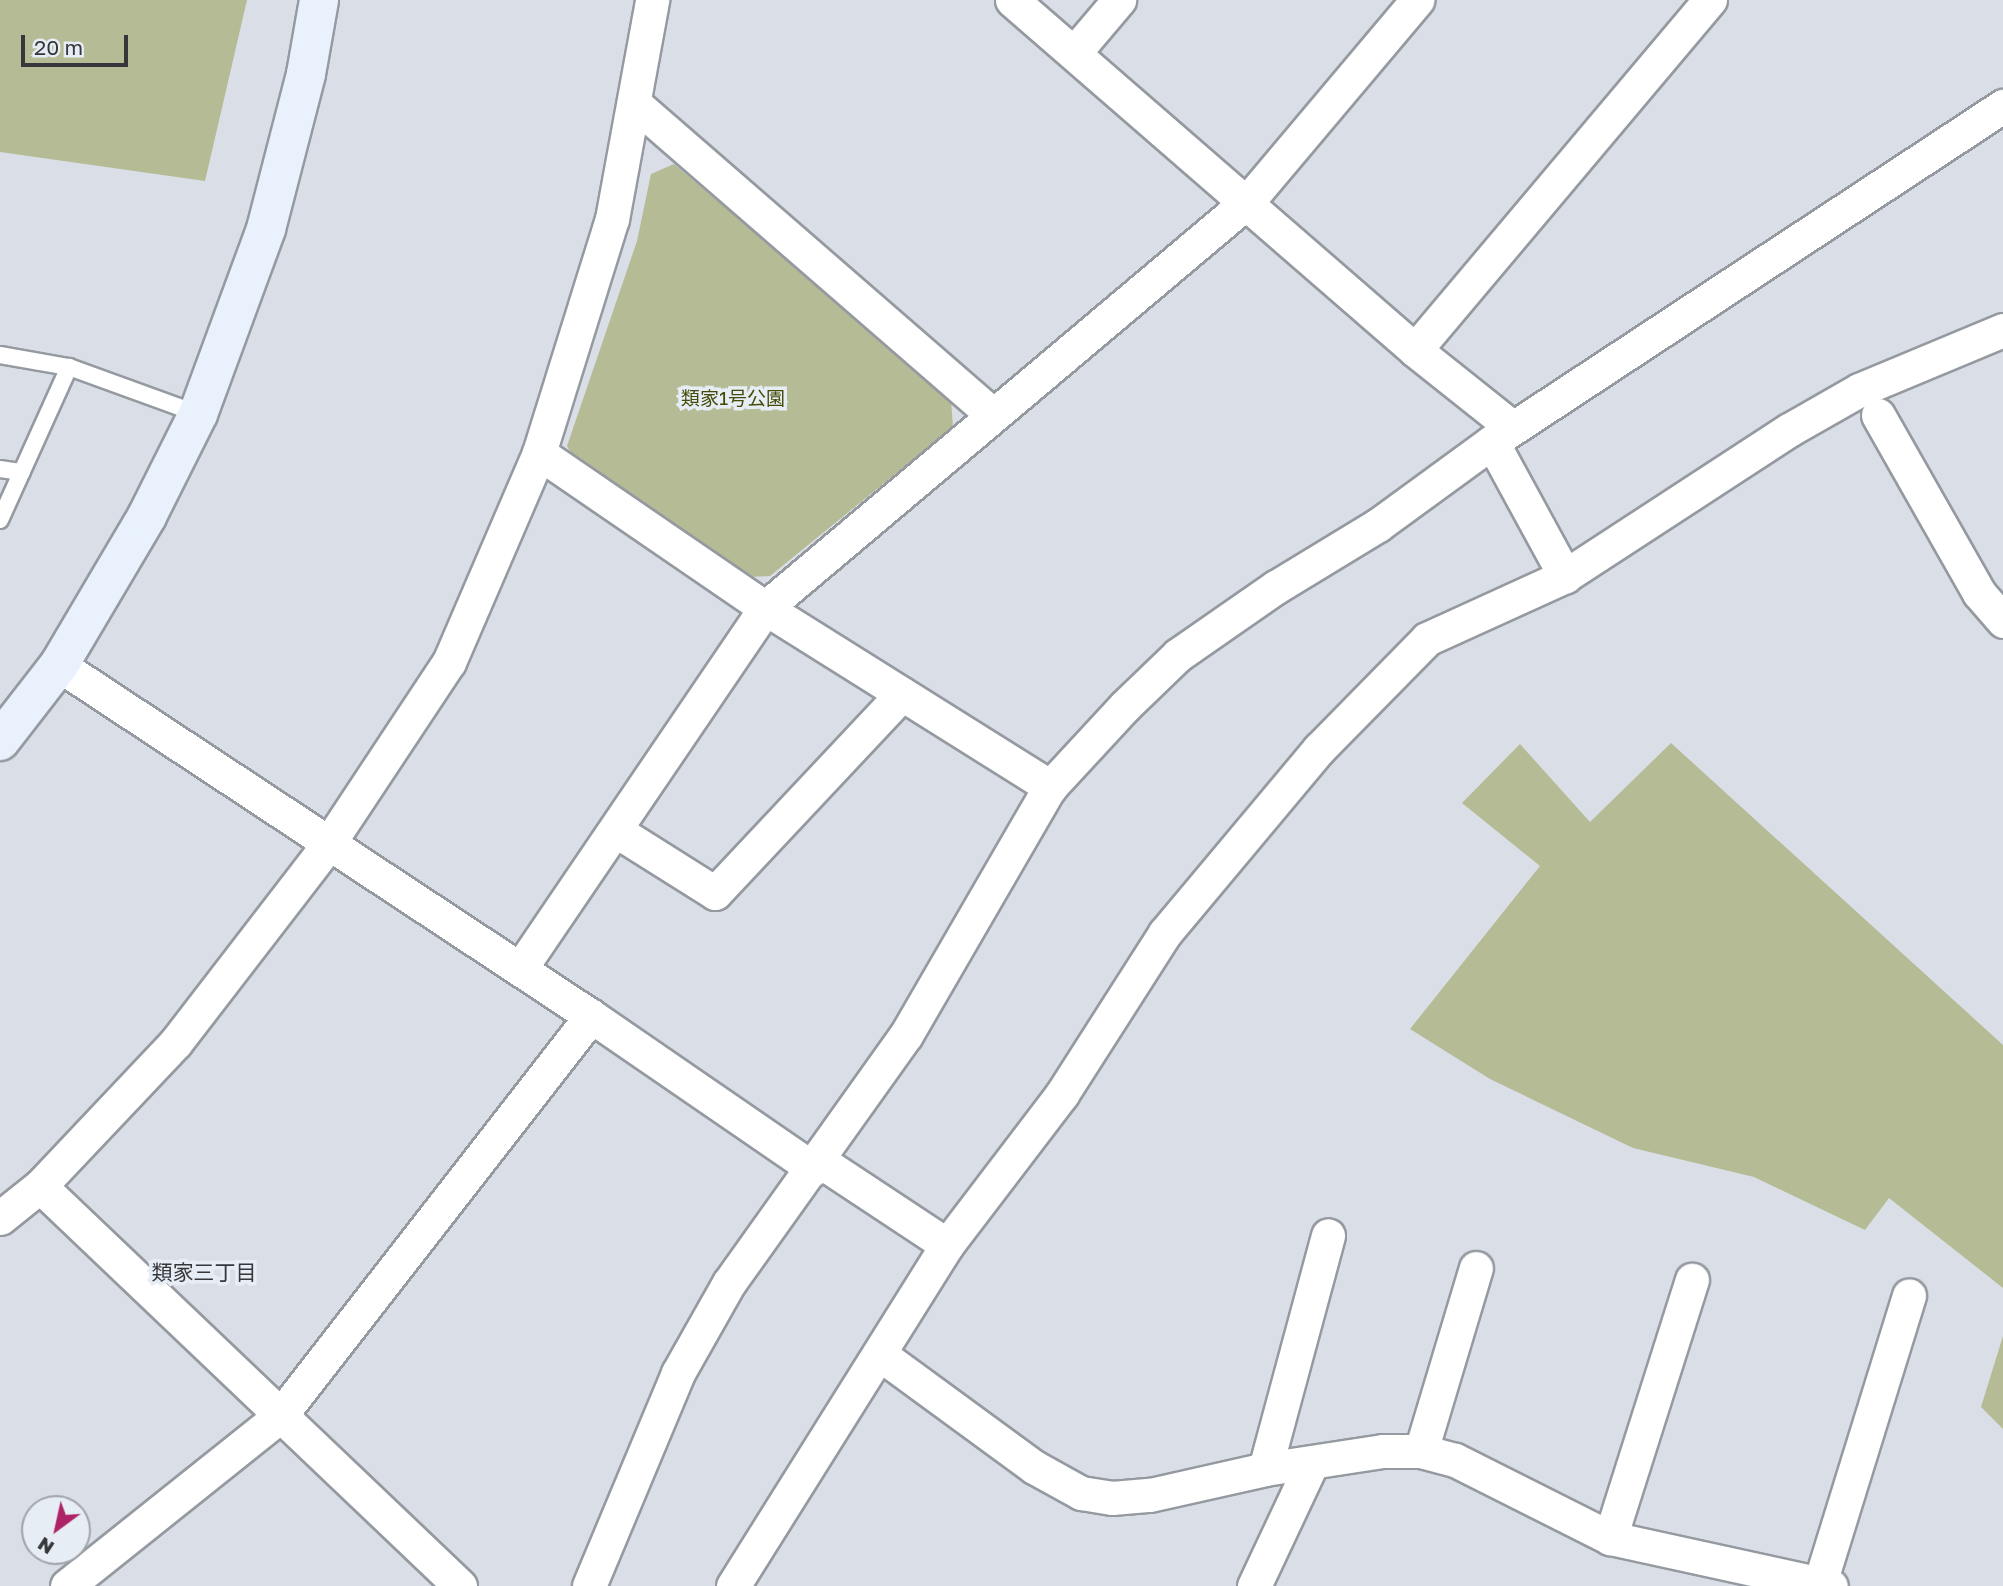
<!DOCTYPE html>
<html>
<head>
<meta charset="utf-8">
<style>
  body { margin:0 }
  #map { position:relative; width:2003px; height:1586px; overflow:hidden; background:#dadfe7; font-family:"Golos Text","Noto Sans JP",sans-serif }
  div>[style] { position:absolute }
  .green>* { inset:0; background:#b4bb95 }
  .roads { filter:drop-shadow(2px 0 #959aa1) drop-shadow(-2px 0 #959aa1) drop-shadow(0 2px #959aa1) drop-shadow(0 -2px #959aa1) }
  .lane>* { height:16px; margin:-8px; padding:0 8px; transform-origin:8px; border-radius:8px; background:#fff }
  .street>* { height:33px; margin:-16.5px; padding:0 16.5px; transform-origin:16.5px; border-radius:16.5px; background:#fff }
  .secondary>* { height:38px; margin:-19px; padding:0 19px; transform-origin:19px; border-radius:19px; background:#e9f2fc }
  span { translate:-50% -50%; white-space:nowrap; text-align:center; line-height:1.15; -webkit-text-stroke:7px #e7edf4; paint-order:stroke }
  .park-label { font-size:19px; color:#434b06 }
  .neighbourhood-label { font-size:21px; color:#35373a }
  .north { position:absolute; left:21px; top:1495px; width:70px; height:70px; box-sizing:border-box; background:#e7edf4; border:2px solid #a0a4aa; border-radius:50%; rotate:213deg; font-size:19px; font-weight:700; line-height:28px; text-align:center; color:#35373a }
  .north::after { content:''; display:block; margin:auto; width:24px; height:32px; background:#ad2365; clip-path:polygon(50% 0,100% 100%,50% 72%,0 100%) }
  .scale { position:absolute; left:21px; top:35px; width:107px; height:32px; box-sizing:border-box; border:4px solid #35373a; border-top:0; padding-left:9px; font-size:21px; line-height:24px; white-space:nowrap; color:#35373a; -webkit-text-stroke:5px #e7edf4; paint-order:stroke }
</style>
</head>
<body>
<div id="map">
  <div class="green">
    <i style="clip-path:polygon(0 0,247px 0,205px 181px,0 152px)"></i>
    <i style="clip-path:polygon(674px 164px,951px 399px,953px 427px,770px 576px,749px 577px,575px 462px,567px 446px,637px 241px,651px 174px)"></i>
    <i style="clip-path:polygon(1671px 743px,2003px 1045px,2003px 1288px,1889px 1198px,1865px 1230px,1754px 1177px,1633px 1148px,1490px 1079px,1410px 1029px,1540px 866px,1462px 803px,1520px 744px,1590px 822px)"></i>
    <i style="clip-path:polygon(2003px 1336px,2003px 1429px,1981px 1407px)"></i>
  </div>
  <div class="roads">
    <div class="lane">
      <i style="left:0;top:355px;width:70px;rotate:9.9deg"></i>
      <i style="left:69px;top:367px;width:137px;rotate:20deg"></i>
      <i style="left:0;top:469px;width:22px;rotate:8deg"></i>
      <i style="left:0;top:520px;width:168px;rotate:-65.7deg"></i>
    </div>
    <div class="street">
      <i style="left:1012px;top:0;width:534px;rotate:40.97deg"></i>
      <i style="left:1415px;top:350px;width:125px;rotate:38.5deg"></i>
      <i style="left:1074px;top:53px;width:70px;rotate:-49.7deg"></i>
      <i style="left:634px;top:103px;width:474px;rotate:41deg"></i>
      <i style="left:1415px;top:350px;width:458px;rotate:-49.9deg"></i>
      <i style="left:1878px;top:415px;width:205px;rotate:60.4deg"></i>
      <i style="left:1979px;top:593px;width:37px;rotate:49deg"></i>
      <i style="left:1492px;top:442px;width:153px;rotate:61.4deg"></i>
      <i style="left:539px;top:453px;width:274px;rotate:34.4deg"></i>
      <i style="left:765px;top:608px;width:337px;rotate:32.1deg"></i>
      <i style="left:59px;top:665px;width:637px;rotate:33.42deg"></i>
      <i style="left:591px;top:1016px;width:270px;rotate:34.5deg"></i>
      <i style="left:615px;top:830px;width:118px;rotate:32.2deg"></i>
      <i style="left:715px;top:893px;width:273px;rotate:-46.8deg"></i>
      <i style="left:520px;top:969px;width:436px;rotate:-55.8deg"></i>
      <i style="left:765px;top:608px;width:632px;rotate:-40.12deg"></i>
      <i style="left:1248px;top:201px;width:263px;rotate:-49.9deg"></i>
      <i style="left:820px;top:1161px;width:152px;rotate:33.5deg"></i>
      <i style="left:40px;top:1186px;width:580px;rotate:43.6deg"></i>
      <i style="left:0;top:1218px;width:51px;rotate:-38.7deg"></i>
      <i style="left:40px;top:1186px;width:198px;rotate:-46.6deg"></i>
      <i style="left:176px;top:1042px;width:251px;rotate:-52.4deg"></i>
      <i style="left:329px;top:843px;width:217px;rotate:-56.5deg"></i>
      <i style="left:449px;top:662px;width:228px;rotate:-66.7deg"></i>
      <i style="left:539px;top:453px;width:245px;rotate:-72.7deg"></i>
      <i style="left:612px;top:219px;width:223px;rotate:-79.6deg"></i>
      <i style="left:881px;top:1355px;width:190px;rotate:36.2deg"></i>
      <i style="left:1034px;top:1467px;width:54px;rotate:29deg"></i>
      <i style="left:1081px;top:1493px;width:31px;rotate:9deg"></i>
      <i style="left:1112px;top:1498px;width:38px;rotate:-5deg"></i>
      <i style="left:1150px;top:1495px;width:118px;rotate:-12.7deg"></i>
      <i style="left:1265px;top:1469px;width:119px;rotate:-8.7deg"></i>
      <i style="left:1383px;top:1451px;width:38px"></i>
      <i style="left:1421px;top:1451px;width:35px;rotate:15deg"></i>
      <i style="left:1455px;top:1460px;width:174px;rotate:26.7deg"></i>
      <i style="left:1610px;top:1538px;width:226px;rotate:12.3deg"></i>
      <i style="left:1421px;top:1451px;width:191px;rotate:-73.3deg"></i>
      <i style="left:1265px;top:1469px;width:242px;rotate:-74.9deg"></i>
      <i style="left:1610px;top:1538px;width:271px;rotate:-72.4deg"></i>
      <i style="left:1820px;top:1583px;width:301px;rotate:-72.8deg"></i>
      <i style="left:67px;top:1586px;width:273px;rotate:-38.6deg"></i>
      <i style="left:280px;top:1416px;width:507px;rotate:-52.13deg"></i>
      <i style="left:589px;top:1586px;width:231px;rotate:-67.3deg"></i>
      <i style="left:678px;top:1373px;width:103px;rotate:-60.5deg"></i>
      <i style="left:729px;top:1283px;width:305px;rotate:-54.5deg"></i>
      <i style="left:906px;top:1035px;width:287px;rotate:-59.9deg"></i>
      <i style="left:1050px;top:787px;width:110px;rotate:-47.2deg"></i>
      <i style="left:1125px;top:706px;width:74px;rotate:-43.9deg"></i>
      <i style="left:1178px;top:655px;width:119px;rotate:-34.8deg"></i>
      <i style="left:1276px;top:587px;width:119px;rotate:-31.3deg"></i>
      <i style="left:1378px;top:525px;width:141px;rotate:-36.1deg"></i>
      <i style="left:1492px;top:442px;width:612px;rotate:-33.33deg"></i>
      <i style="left:733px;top:1586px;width:403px;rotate:-57.9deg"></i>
      <i style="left:947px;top:1245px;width:190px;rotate:-52.7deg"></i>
      <i style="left:1062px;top:1094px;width:191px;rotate:-57.4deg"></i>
      <i style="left:1165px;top:933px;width:240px;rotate:-50.1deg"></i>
      <i style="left:1319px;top:749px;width:154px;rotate:-45.5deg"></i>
      <i style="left:1427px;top:639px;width:152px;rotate:-24.5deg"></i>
      <i style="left:1565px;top:576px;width:267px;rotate:-33.1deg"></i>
      <i style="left:1789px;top:430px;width:81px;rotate:-29.7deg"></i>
      <i style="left:1859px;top:390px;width:156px;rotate:-22.6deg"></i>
      <i style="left:1254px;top:1586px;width:136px;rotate:-64.8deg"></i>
    </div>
    <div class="secondary">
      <i style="left:0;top:741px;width:96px;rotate:-52.2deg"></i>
      <i style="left:59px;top:665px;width:173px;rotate:-59.4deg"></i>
      <i style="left:147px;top:516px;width:114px;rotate:-63.4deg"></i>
      <i style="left:198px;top:414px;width:197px;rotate:-69.8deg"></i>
      <i style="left:266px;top:229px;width:160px;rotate:-75.5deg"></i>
      <i style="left:306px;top:74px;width:75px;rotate:-80deg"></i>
    </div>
  </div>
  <div class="park-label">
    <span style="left:733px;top:398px">類家1号公園</span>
  </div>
  <div class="neighbourhood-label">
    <span style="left:204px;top:1272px">類家三丁目</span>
  </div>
  <div class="north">N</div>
  <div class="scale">20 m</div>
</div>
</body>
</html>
